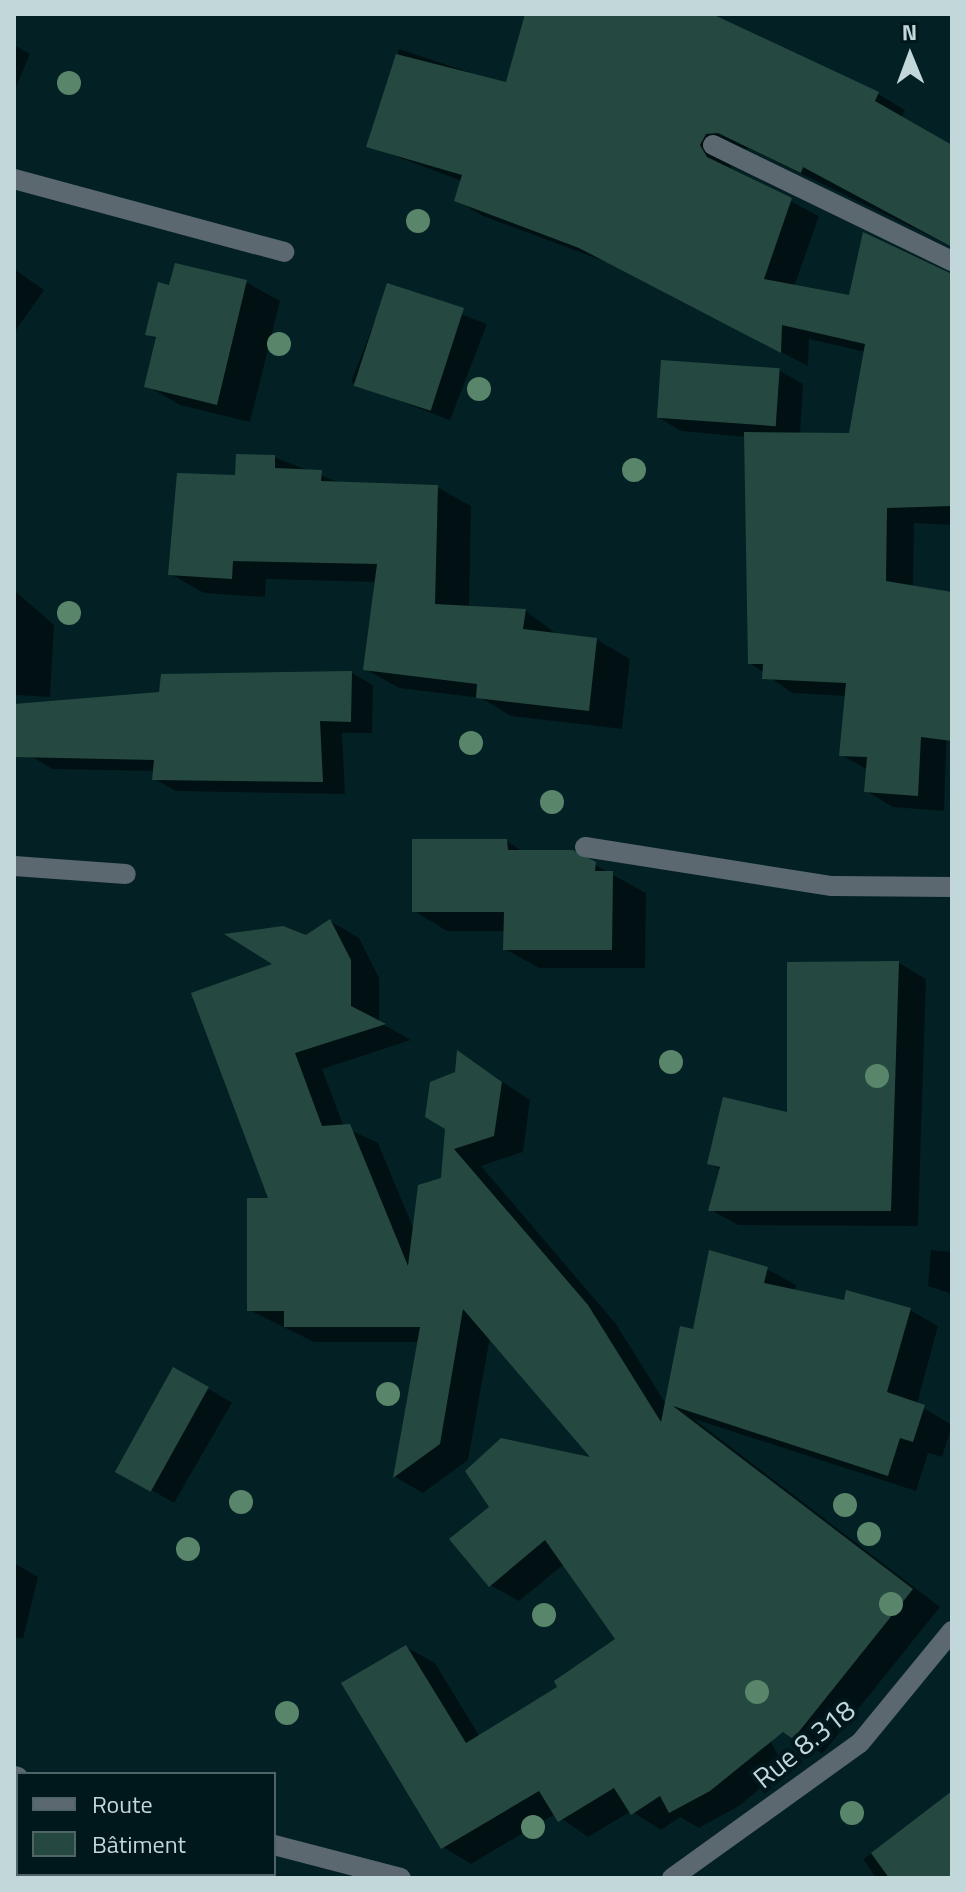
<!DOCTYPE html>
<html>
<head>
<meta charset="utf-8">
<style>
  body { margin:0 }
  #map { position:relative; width:966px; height:1892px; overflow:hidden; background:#032125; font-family:"Titillium Web",sans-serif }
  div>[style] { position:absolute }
  .shadow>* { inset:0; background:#0007; transform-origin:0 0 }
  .building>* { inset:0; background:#254940; transform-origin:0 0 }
  .minor>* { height:20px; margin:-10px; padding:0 10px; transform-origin:10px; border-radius:10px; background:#5b6870 }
  .trees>* { width:24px; height:24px; margin:-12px; border-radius:50%; background:#59866a }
  span { translate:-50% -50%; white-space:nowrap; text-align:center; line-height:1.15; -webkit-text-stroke:8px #00171b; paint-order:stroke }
  .street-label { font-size:28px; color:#c2d7da }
  .frame { position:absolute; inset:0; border:16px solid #c2d7da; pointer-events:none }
  .legend { position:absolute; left:16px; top:1772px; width:260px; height:104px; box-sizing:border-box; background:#00171b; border:2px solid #4e6467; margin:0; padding:10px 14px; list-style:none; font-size:24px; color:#c2d7da }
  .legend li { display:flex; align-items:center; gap:16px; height:40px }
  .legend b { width:40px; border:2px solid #4e6467 }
  .north { position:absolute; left:870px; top:16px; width:80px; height:80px; -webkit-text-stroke:6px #00171b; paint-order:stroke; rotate:359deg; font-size:22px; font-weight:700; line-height:32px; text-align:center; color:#c2d7da }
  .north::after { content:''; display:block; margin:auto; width:28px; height:36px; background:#c2d7da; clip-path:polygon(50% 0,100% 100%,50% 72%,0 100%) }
</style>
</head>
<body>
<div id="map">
  <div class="shadow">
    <i style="clip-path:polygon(527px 14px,707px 14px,878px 94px,905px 110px,901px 118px,952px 148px,952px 247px,748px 148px,727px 156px,733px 172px,819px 216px,794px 287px,850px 298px,952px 273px,952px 525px,914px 523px,913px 587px,952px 594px,944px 811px,893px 807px,866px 791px,868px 770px,841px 755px,847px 696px,792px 693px,750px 663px,746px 437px,681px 431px,658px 417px,779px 370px,803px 384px,800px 435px,851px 435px,866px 352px,809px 339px,808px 366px,609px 263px,483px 216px,456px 200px,462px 181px,368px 146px,399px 49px,507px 85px)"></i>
    <i style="clip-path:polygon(14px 45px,30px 54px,14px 92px)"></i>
    <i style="clip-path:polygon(14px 269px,44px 290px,14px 333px)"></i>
    <i style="clip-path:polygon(246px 282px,280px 301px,250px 422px,180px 405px,147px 386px,158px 340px,147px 334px,171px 288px)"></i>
    <i style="left:388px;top:286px;width:106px;height:103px;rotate:21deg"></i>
    <i style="clip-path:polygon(274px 457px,343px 484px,437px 487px,471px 506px,469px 608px,526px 611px,558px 635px,596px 639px,630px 659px,622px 729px,511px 716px,481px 698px,399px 688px,365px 669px,376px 582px,266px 579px,265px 597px,204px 593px,170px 574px,237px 477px)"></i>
    <i style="clip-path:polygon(14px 590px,54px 625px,50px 697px,14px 695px)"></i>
    <i style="clip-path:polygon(352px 673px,373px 685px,372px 733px,342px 733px,345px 794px,176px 791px,154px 779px,155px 771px,52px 769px,31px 756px,161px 694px)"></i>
    <i style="clip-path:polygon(507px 841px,524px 852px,572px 852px,646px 893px,645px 968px,539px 968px,505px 949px,505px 931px,447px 931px,414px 911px)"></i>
    <i style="clip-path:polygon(330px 921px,359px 938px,379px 978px,379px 1022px,411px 1040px,322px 1069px,344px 1127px,378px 1143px,414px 1230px,442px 1179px,458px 1053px,530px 1100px,523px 1152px,481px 1166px,616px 1324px,666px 1404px,695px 1332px,767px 1269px,796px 1285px,794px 1292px,910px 1310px,938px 1326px,917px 1404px,952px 1425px,942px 1457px,928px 1453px,916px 1491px,694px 1419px,940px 1607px,822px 1754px,779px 1722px,766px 1731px,784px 1768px,739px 1806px,699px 1828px,680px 1817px,661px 1830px,631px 1811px,588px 1837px,555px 1814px,471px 1864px,443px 1847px,406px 1647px,435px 1663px,480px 1737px,560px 1687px,618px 1639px,564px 1564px,519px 1601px,490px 1585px,595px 1460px,490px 1337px,468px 1460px,423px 1493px,395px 1477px,420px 1342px,314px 1342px,249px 1310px,270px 1200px,276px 965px)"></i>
    <i style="clip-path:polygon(899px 963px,926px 979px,918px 1226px,738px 1225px,711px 1210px,721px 1170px,709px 1163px,789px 1115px)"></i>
    <i style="clip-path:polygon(931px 1250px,952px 1252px,952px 1294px,928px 1286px)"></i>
    <i style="left:174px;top:1369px;width:67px;height:116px;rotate:30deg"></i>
    <i style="clip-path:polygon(14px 1563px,38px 1577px,23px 1639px,14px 1637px)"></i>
    <i style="clip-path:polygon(952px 1800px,952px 1878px,876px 1878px,863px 1859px)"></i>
    <i style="clip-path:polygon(18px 1834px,18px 1874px,119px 1874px,14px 1878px)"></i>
  </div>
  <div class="building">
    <i style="clip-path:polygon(525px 14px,712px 14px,879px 92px,875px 101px,952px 145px,952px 247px,803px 167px,801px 173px,718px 133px,706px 134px,700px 145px,707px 157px,792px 198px,764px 279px,849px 295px,863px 232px,952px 274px,952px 506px,887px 508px,886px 581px,952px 592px,952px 741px,921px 737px,918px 796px,864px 792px,867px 757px,839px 756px,846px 683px,762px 679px,763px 664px,748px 664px,744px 432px,849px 433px,865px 344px,782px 325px,781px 353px,579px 248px,454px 201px,462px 175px,366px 147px,396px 54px,506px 82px)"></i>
    <i style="clip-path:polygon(175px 263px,247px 280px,217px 405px,144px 387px,156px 337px,145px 335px,158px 282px,169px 285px)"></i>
    <i style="left:387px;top:283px;width:81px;height:108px;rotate:18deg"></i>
    <i style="left:661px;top:360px;width:119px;height:58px;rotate:4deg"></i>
    <i style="clip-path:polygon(236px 454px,275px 455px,275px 468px,322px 470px,321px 481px,438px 485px,435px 604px,526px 609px,523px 629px,597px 638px,589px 711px,476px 698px,477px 684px,363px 670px,377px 564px,233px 561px,232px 579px,168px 575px,177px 473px,235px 475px)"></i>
    <i style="clip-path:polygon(352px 671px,351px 722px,320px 721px,323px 782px,152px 780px,154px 760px,14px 757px,14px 704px,159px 692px,161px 674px)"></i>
    <i style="clip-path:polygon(412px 839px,507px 839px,508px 850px,573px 850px,596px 862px,595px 871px,613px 871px,612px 950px,503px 950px,504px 912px,412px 912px)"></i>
    <i style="clip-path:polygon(330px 919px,351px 960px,351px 1006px,386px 1024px,295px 1053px,322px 1126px,350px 1124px,408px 1266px,418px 1185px,441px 1178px,445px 1129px,425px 1117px,430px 1082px,455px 1072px,457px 1050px,502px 1082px,494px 1136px,454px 1149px,588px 1305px,661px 1422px,680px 1326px,693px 1329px,709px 1250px,768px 1267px,764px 1283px,844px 1300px,846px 1290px,911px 1308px,887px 1392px,925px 1405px,913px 1442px,900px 1438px,888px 1476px,673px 1406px,913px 1589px,793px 1739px,783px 1732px,710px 1791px,669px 1813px,660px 1796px,631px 1815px,614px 1788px,558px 1822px,539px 1791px,441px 1849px,341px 1683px,406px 1645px,466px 1743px,557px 1687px,554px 1681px,615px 1639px,545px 1540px,489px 1587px,449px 1539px,489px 1507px,465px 1471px,501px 1438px,590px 1457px,463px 1309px,440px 1444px,393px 1478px,420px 1327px,284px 1327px,284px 1311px,247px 1311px,247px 1198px,268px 1198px,191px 993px,272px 964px,224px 934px,283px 926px,306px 935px)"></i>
    <i style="clip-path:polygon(899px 961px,891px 1211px,708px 1211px,720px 1167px,707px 1164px,723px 1097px,787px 1112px,787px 962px)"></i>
    <i style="left:173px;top:1367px;width:41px;height:120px;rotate:29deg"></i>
    <i style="clip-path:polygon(952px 1791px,952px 1878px,889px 1878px,871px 1853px)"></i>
  </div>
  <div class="minor">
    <i style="left:713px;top:145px;width:266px;rotate:25.9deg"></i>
    <i style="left:14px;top:179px;width:280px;rotate:15.1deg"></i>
    <i style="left:585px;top:847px;width:250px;rotate:9deg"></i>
    <i style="left:832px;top:886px;width:120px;rotate:0.5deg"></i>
    <i style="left:14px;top:866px;width:112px;rotate:4.1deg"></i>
    <i style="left:14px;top:1776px;width:4px;rotate:14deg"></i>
    <i style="left:274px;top:1845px;width:131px;rotate:14.6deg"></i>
    <i style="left:672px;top:1878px;width:231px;rotate:-35.7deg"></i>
    <i style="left:860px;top:1743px;width:145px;rotate:-50.6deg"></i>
  </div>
  <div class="trees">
    <i style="left:69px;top:83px"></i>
    <i style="left:418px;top:221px"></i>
    <i style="left:279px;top:344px"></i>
    <i style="left:479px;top:389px"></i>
    <i style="left:634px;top:470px"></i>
    <i style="left:69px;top:613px"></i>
    <i style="left:471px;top:743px"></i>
    <i style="left:552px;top:802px"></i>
    <i style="left:671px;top:1062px"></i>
    <i style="left:877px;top:1076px"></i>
    <i style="left:388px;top:1394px"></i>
    <i style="left:241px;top:1502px"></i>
    <i style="left:845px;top:1505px"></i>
    <i style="left:869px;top:1534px"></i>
    <i style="left:188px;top:1549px"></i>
    <i style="left:891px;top:1604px"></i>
    <i style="left:544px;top:1615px"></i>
    <i style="left:757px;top:1692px"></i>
    <i style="left:287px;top:1713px"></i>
    <i style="left:852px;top:1813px"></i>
    <i style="left:533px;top:1827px"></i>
  </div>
  <div class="street-label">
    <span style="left:804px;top:1744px;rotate:-39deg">Rue 8.318</span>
  </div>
  <div class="frame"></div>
  <ul class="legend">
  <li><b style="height:10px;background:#5b6870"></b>Route</li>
  <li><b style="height:22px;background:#254940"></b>Bâtiment</li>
  </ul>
  <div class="north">N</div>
</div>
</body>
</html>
